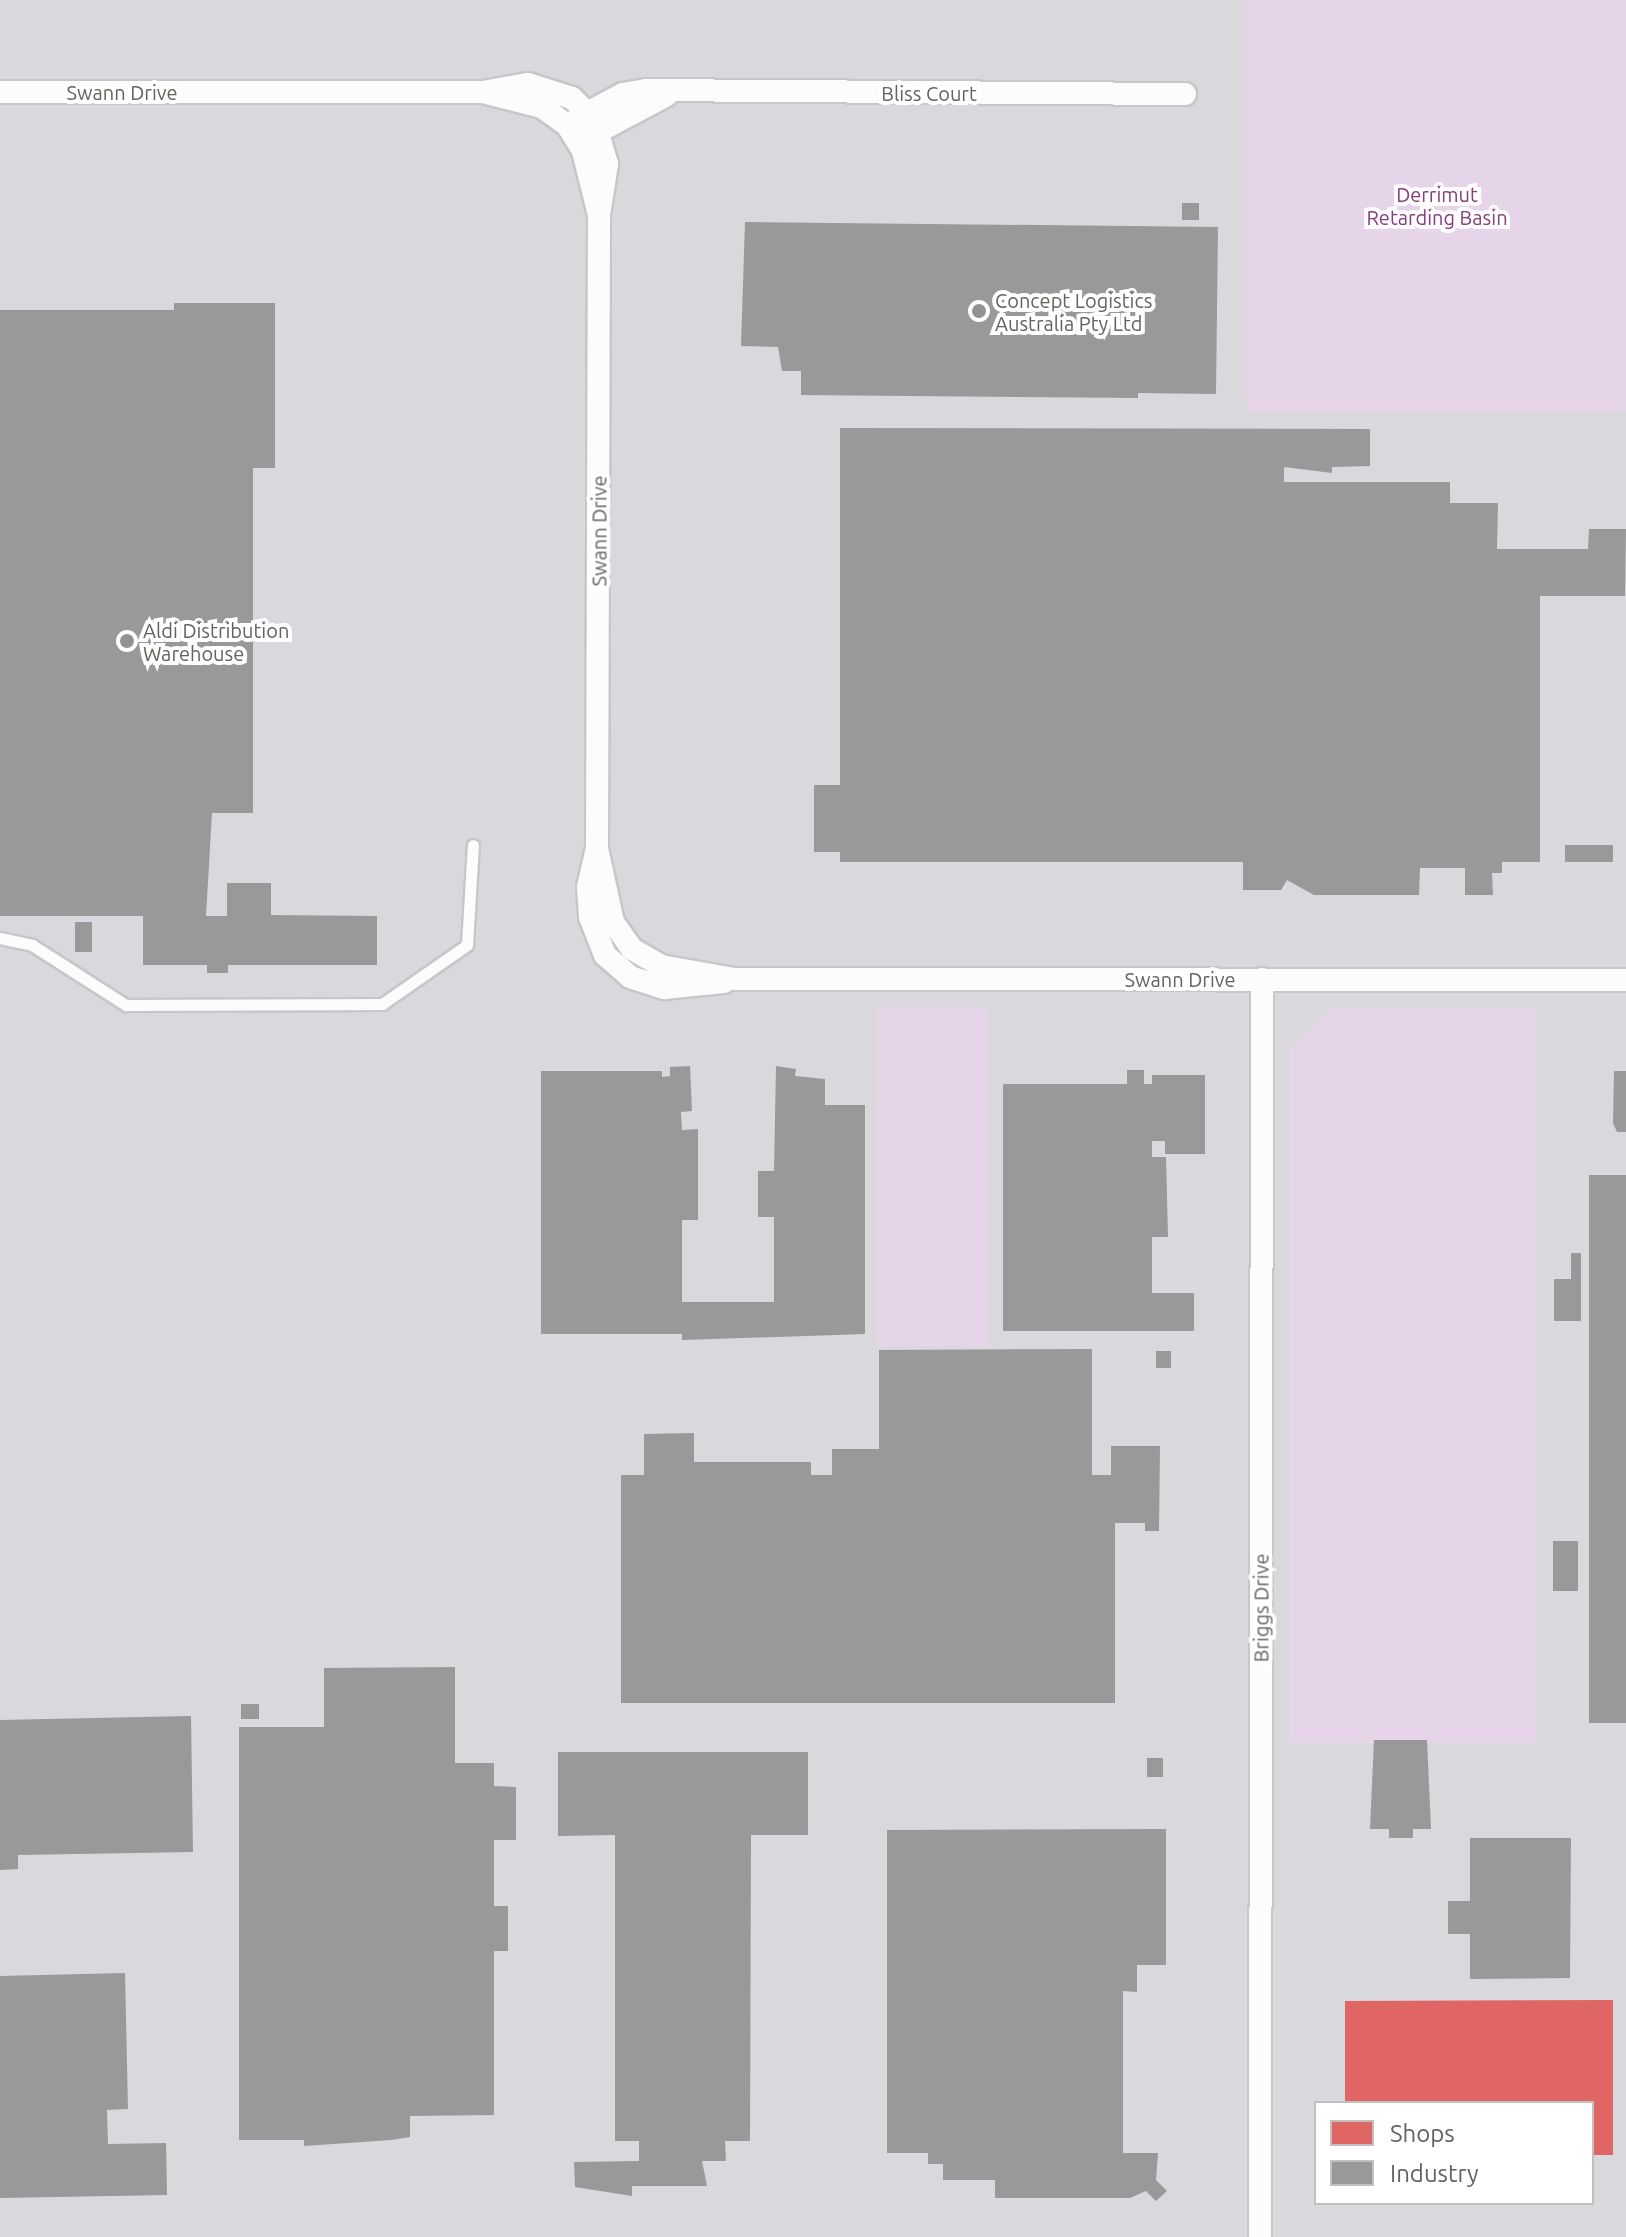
<!DOCTYPE html>
<html>
<head>
<meta charset="utf-8">
<style>
  body { margin:0 }
  #map { position:relative; width:1626px; height:2237px; overflow:hidden; background:#e8e9ed; font-family:Ubuntu,sans-serif }
  div>[style] { position:absolute }
  .industrial>* { inset:0; background:#d8d8dd }
  .green>* { inset:0; background:#e6d5e8; transform-origin:0 0 }
  .shops>* { inset:0; background:#e06666 }
  .industry>* { inset:0; background:#999; transform-origin:0 0 }
  .roads { filter:drop-shadow(2px 0 #c7c7c8) drop-shadow(-2px 0 #c7c7c8) drop-shadow(0 2px #c7c7c8) drop-shadow(0 -2px #c7c7c8) }
  .service>* { height:11px; margin:-5.5px; padding:0 5.5px; transform-origin:5.5px; border-radius:5.5px; background:#fcfcfc }
  .minor>* { height:22px; margin:-11px; padding:0 11px; transform-origin:11px; border-radius:11px; background:#fcfcfc }
  .dots>* { width:22px; height:22px; translate:-50% -50%; box-sizing:border-box; border:4px solid #fff; border-radius:50% }
  span { translate:-50% -50%; white-space:nowrap; text-align:center; line-height:1.15; -webkit-text-stroke:8px #fff; paint-order:stroke }
  .street-label { font-size:20px; color:#66625e }
  .park-label { font-size:20px; color:#863c7f }
  .poi-label { font-size:20px; color:#66625e }
  .left { translate:0 -50%; text-align:left }
  .legend { position:absolute; left:1314px; top:2101px; width:280px; height:104px; box-sizing:border-box; background:#fff; border:2px solid #c2c0bf; margin:0; padding:10px 14px; list-style:none; font-size:24px; color:#66625e }
  .legend li { display:flex; align-items:center; gap:16px; height:40px }
  .legend b { width:40px; border:2px solid #c2c0bf }
</style>
</head>
<body>
<div id="map">
  <div class="industrial">
    <i style="clip-path:polygon(evenodd,0 0,1626px 0,1626px 2237px,0 2237px,0 0,1316px 2103px,1592px 2103px,1592px 2203px,1316px 2203px,1316px 2103px)"></i>
  </div>
  <div class="green">
    <i style="left:1247px;top:0;width:379px;height:411px"></i>
    <i style="left:989px;top:1007px;width:339px;height:111px;rotate:90deg"></i>
    <i style="clip-path:polygon(1332px 1008px,1537px 1008px,1537px 1743px,1289px 1743px,1289px 1050px)"></i>
  </div>
  <div class="shops">
    <i style="clip-path:polygon(1613px 2000px,1613px 2155px,1592px 2155px,1592px 2103px,1345px 2103px,1345px 2001px)"></i>
  </div>
  <div class="industry">
    <i style="left:1182px;top:203px;width:17px;height:17px"></i>
    <i style="clip-path:polygon(745px 222px,1218px 227px,1216px 394px,1138px 393px,1138px 398px,801px 395px,801px 371px,782px 371px,778px 347px,741px 346px)"></i>
    <i style="clip-path:polygon(174px 303px,275px 303px,275px 468px,253px 468px,253px 813px,212px 813px,206px 916px,227px 916px,227px 883px,271px 883px,271px 915px,377px 916px,377px 965px,228px 965px,228px 973px,207px 973px,207px 965px,143px 965px,143px 916px,0 916px,0 310px,174px 310px)"></i>
    <i style="clip-path:polygon(840px 428px,1370px 429px,1370px 466px,1332px 467px,1332px 473px,1284px 467px,1284px 482px,1450px 482px,1450px 503px,1498px 503px,1497px 549px,1588px 549px,1589px 529px,1626px 529px,1625px 596px,1540px 596px,1540px 862px,1502px 862px,1502px 873px,1492px 873px,1493px 895px,1465px 895px,1465px 868px,1420px 868px,1419px 895px,1314px 895px,1287px 880px,1281px 890px,1243px 890px,1243px 862px,840px 862px,840px 852px,814px 852px,814px 785px,840px 785px)"></i>
    <i style="left:1565px;top:845px;width:48px;height:17px"></i>
    <i style="left:75px;top:922px;width:17px;height:30px"></i>
    <i style="clip-path:polygon(690px 1066px,692px 1111px,681px 1112px,682px 1130px,698px 1129px,698px 1220px,682px 1220px,682px 1302px,774px 1302px,774px 1217px,758px 1217px,758px 1171px,774px 1171px,776px 1066px,796px 1069px,795px 1076px,825px 1079px,825px 1105px,865px 1105px,865px 1334px,682px 1340px,682px 1334px,541px 1334px,541px 1071px,662px 1071px,662px 1077px,670px 1076px,670px 1067px)"></i>
    <i style="clip-path:polygon(1127px 1070px,1144px 1070px,1144px 1084px,1152px 1084px,1152px 1075px,1205px 1075px,1205px 1154px,1165px 1154px,1165px 1141px,1152px 1141px,1152px 1157px,1166px 1157px,1168px 1237px,1152px 1237px,1152px 1293px,1194px 1293px,1194px 1331px,1003px 1331px,1003px 1084px,1127px 1084px)"></i>
    <i style="clip-path:polygon(1614px 1071px,1626px 1071px,1626px 1132px,1617px 1132px,1613px 1123px)"></i>
    <i style="left:1589px;top:1175px;width:37px;height:548px"></i>
    <i style="clip-path:polygon(1571px 1253px,1581px 1253px,1581px 1321px,1554px 1321px,1554px 1279px,1571px 1279px)"></i>
    <i style="clip-path:polygon(1092px 1349px,1092px 1475px,1111px 1475px,1111px 1446px,1160px 1446px,1159px 1531px,1145px 1531px,1145px 1523px,1115px 1523px,1115px 1703px,621px 1703px,621px 1475px,644px 1475px,644px 1434px,694px 1433px,694px 1462px,811px 1462px,811px 1475px,832px 1475px,832px 1449px,879px 1449px,879px 1350px)"></i>
    <i style="left:1156px;top:1351px;width:15px;height:17px"></i>
    <i style="left:1553px;top:1541px;width:25px;height:50px"></i>
    <i style="clip-path:polygon(455px 1667px,455px 1763px,494px 1763px,494px 1786px,516px 1787px,516px 1840px,494px 1840px,494px 1906px,508px 1906px,508px 1951px,494px 1951px,494px 2115px,410px 2116px,410px 2137px,391px 2140px,304px 2146px,304px 2140px,239px 2140px,239px 1727px,324px 1727px,324px 1668px)"></i>
    <i style="left:241px;top:1704px;width:18px;height:15px"></i>
    <i style="clip-path:polygon(191px 1716px,193px 1852px,18px 1855px,18px 1869px,0 1870px,0 1720px)"></i>
    <i style="clip-path:polygon(1374px 1740px,1427px 1740px,1431px 1829px,1413px 1829px,1413px 1838px,1389px 1838px,1389px 1829px,1370px 1829px)"></i>
    <i style="clip-path:polygon(558px 1752px,808px 1752px,808px 1835px,751px 1835px,750px 2141px,725px 2141px,726px 2161px,702px 2161px,707px 2186px,632px 2186px,632px 2196px,575px 2187px,574px 2162px,639px 2161px,639px 2141px,615px 2141px,615px 1835px,558px 1836px)"></i>
    <i style="left:1147px;top:1758px;width:16px;height:19px"></i>
    <i style="clip-path:polygon(1166px 1829px,1166px 1965px,1137px 1965px,1137px 1992px,1123px 1991px,1123px 2153px,1158px 2153px,1156px 2180px,1167px 2191px,1156px 2201px,1146px 2191px,1130px 2198px,995px 2198px,995px 2180px,943px 2180px,943px 2164px,928px 2164px,928px 2153px,887px 2153px,887px 1830px)"></i>
    <i style="clip-path:polygon(1470px 1838px,1571px 1838px,1570px 1978px,1470px 1979px,1470px 1934px,1448px 1934px,1448px 1901px,1470px 1901px)"></i>
    <i style="clip-path:polygon(125px 1973px,128px 2109px,107px 2110px,108px 2144px,166px 2143px,167px 2195px,0 2198px,0 1976px)"></i>
  </div>
  <div class="roads">
    <div class="service">
      <i style="left:0;top:938px;width:33px;rotate:12deg"></i>
      <i style="left:32px;top:945px;width:112px;rotate:32.6deg"></i>
      <i style="left:126px;top:1005px;width:256px;rotate:-0.2deg"></i>
      <i style="left:382px;top:1004px;width:103px;rotate:-34.8deg"></i>
      <i style="left:467px;top:945px;width:100px;rotate:-86.6deg"></i>
    </div>
    <div class="minor">
      <i style="left:0;top:92px;width:483px"></i>
      <i style="left:483px;top:92px;width:61px;rotate:14.3deg"></i>
      <i style="left:542px;top:107px;width:31px;rotate:36deg"></i>
      <i style="left:567px;top:125px;width:31px;rotate:58deg"></i>
      <i style="left:583px;top:151px;width:66px;rotate:76deg"></i>
      <i style="left:483px;top:92px;width:46px;rotate:-10.1deg"></i>
      <i style="left:528px;top:84px;width:46px;rotate:17.7deg"></i>
      <i style="left:572px;top:98px;width:31px;rotate:45deg"></i>
      <i style="left:594px;top:120px;width:46px;rotate:73.5deg"></i>
      <i style="left:607px;top:164px;width:52px;rotate:98.9deg"></i>
      <i style="left:599px;top:215px;width:633px;rotate:90.18deg"></i>
      <i style="left:597px;top:848px;width:40px;rotate:103deg"></i>
      <i style="left:588px;top:887px;width:30px;rotate:86deg"></i>
      <i style="left:590px;top:917px;width:41px;rotate:68.5deg"></i>
      <i style="left:605px;top:955px;width:33px;rotate:41deg"></i>
      <i style="left:630px;top:977px;width:36px;rotate:18deg"></i>
      <i style="left:664px;top:988px;width:60px;rotate:-5.7deg"></i>
      <i style="left:578px;top:118px;width:51px;rotate:-28.1deg"></i>
      <i style="left:623px;top:94px;width:23px;rotate:-10deg"></i>
      <i style="left:646px;top:90px;width:539px;rotate:0.43deg"></i>
      <i style="left:588px;top:137px;width:89px;rotate:-28deg"></i>
      <i style="left:597px;top:848px;width:76px;rotate:77.8deg"></i>
      <i style="left:613px;top:922px;width:33px;rotate:55deg"></i>
      <i style="left:632px;top:949px;width:34px;rotate:30deg"></i>
      <i style="left:661px;top:966px;width:73px;rotate:10.2deg"></i>
      <i style="left:733px;top:979px;width:893px;rotate:0.06deg"></i>
      <i style="left:1260px;top:2237px;width:1258px;rotate:-89.91deg"></i>
    </div>
  </div>
  <div class="dots">
    <i style="left:979px;top:311px;background:#949190"></i>
    <i style="left:127px;top:641px;background:#949190"></i>
  </div>
  <div class="street-label">
    <span style="left:122px;top:92px">Swann Drive</span>
    <span style="left:929px;top:93px">Bliss Court</span>
    <span style="left:599px;top:531px;rotate:-90deg">Swann Drive</span>
    <span style="left:1180px;top:979px">Swann Drive</span>
    <span style="left:1261px;top:1608px;rotate:-90deg">Briggs Drive</span>
  </div>
  <div class="park-label">
    <span style="left:1437px;top:206px">Derrimut<br>Retarding Basin</span>
  </div>
  <div class="poi-label">
    <span class="left" style="left:995px;top:312px">Concept Logistics<br>Australia Pty Ltd</span>
    <span class="left" style="left:143px;top:642px">Aldi Distribution<br>Warehouse</span>
  </div>
  <ul class="legend">
  <li><b style="height:22px;background:#e06666"></b>Shops</li>
  <li><b style="height:22px;background:#999"></b>Industry</li>
  </ul>
</div>
</body>
</html>
